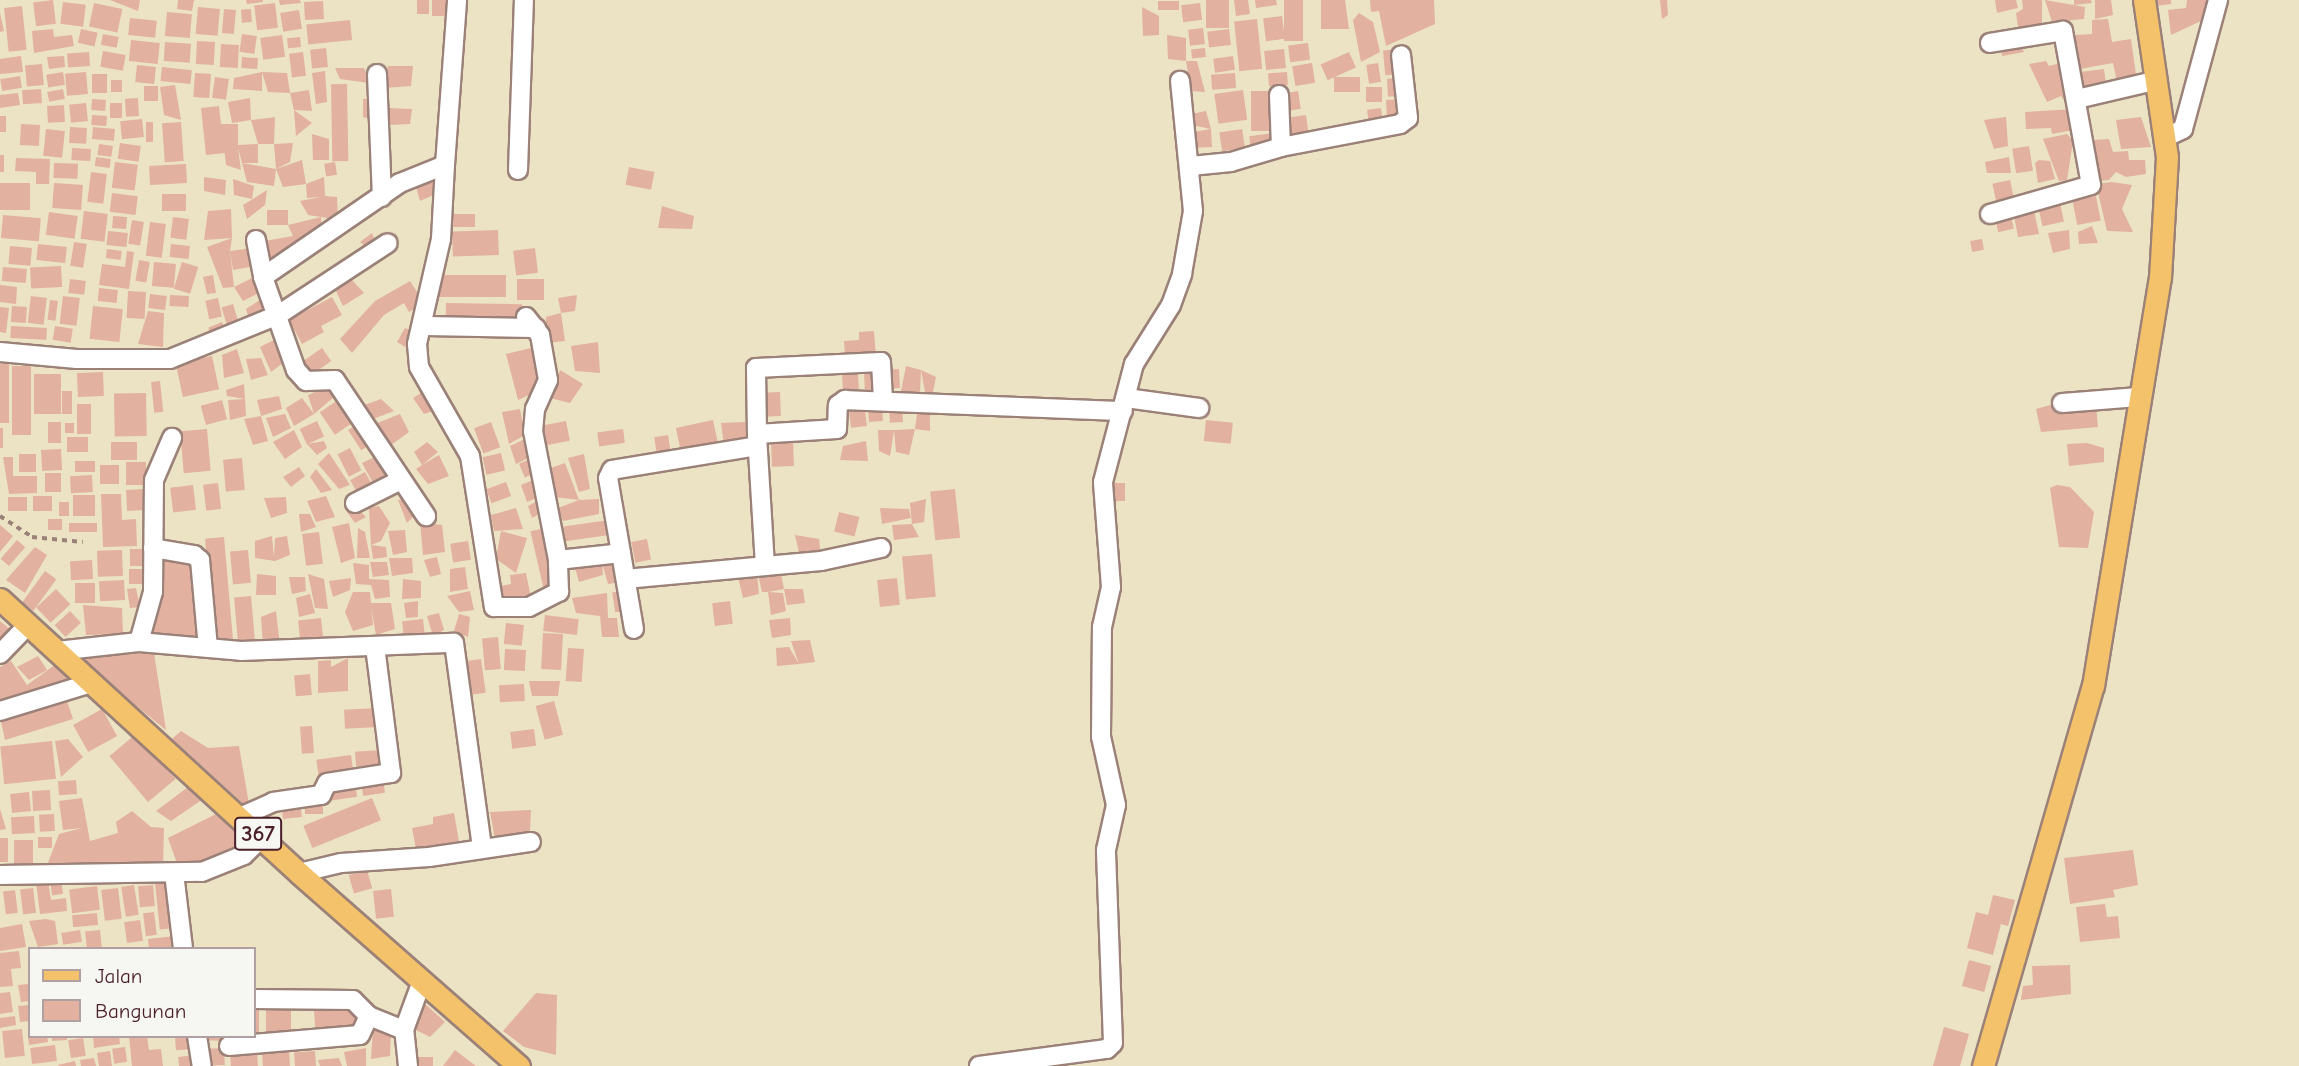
<!DOCTYPE html>
<html>
<head>
<meta charset="utf-8">
<style>
  body { margin:0 }
  #map { position:relative; width:2299px; height:1066px; overflow:hidden; background:#ece3c4; font-family:"Comic Neue",sans-serif }
  div>[style] { position:absolute }
  .building>* { inset:0; background:#e2b1a0; transform-origin:0 0 }
  .path>* { height:3.5px; margin-top:-1.75px; transform-origin:0; background:repeating-linear-gradient(90deg,#9b8178 0 5px,transparent 0 10px) }
  .roads { filter:drop-shadow(2px 0 #9b8178) drop-shadow(-2px 0 #9b8178) drop-shadow(0 2px #9b8178) drop-shadow(0 -2px #9b8178) }
  .minor>* { height:18px; margin:-9px; padding:0 9px; transform-origin:9px; border-radius:9px; background:#fff }
  .major>* { height:21px; margin:-10.5px; padding:0 10.5px; transform-origin:10.5px; border-radius:10.5px; background:#f3c26a }
  span { translate:-50% -50%; white-space:nowrap; text-align:center; line-height:1.15; -webkit-text-stroke:7px #f6f6f2; paint-order:stroke }
  .shield-label span { padding:2px 5px; background:#f6f6f2; border:2px solid; border-radius:5px; -webkit-text-stroke-width:0 }
  .shield-label { font-size:23px; color:#4a1f2b; font-weight:700 }
  .legend { position:absolute; left:28px; top:947px; width:228px; height:91px; box-sizing:border-box; background:#f6f6f2; border:2px solid #b1a0a2; margin:0; padding:9px 12px; list-style:none; font-size:21px; color:#4a1f2b }
  .legend li { display:flex; align-items:center; gap:14px; height:35px }
  .legend b { width:35px; border:2px solid #b1a0a2 }
</style>
</head>
<body>
<div id="map">
  <div class="building">
    <i style="left:53px;top:0;width:24px;height:20px;rotate:83deg"></i>
    <i style="clip-path:polygon(110px 0,140px 0,138px 11px)"></i>
    <i style="clip-path:polygon(178px 0,194px 0,192px 11px,177px 9px)"></i>
    <i style="clip-path:polygon(246px 0,263px 0,263px 2px,247px 4px)"></i>
    <i style="clip-path:polygon(279px 0,300px 0,301px 3px,280px 5px)"></i>
    <i style="left:417px;top:0;width:12px;height:14px"></i>
    <i style="left:432px;top:0;width:17px;height:16px"></i>
    <i style="left:1206px;top:0;width:23px;height:28px"></i>
    <i style="clip-path:polygon(1234px 0,1248px 0,1250px 14px,1236px 16px)"></i>
    <i style="clip-path:polygon(1255px 0,1276px 0,1277px 5px,1256px 8px)"></i>
    <i style="left:1284px;top:0;width:19px;height:41px"></i>
    <i style="clip-path:polygon(1321px 0,1345px 0,1349px 29px,1321px 29px)"></i>
    <i style="clip-path:polygon(1370px 0,1434px 0,1435px 24px,1386px 46px,1379px 11px,1371px 12px)"></i>
    <i style="clip-path:polygon(1660px 0,1667px 0,1668px 15px,1662px 19px)"></i>
    <i style="clip-path:polygon(1995px 0,2016px 0,2018px 8px,1997px 13px)"></i>
    <i style="clip-path:polygon(2022px 0,2042px 0,2042px 30px,2019px 34px,2016px 13px,2023px 9px)"></i>
    <i style="clip-path:polygon(2045px 0,2085px 7px,2084px 19px,2052px 22px)"></i>
    <i style="clip-path:polygon(2074px 0,2091px 0,2092px 3px,2074px 5px)"></i>
    <i style="clip-path:polygon(2095px 0,2111px 0,2113px 15px,2095px 19px)"></i>
    <i style="clip-path:polygon(2155px 0,2171px 0,2171px 4px,2156px 6px)"></i>
    <i style="clip-path:polygon(2187px 0,2214px 0,2210px 22px,2201px 21px,2171px 35px,2168px 10px,2186px 8px)"></i>
    <i style="left:323px;top:1px;width:18px;height:19px;rotate:87deg"></i>
    <i style="left:1158px;top:1px;width:21px;height:9px"></i>
    <i style="left:63px;top:2px;width:23px;height:22px;rotate:7deg"></i>
    <i style="left:94px;top:3px;width:29px;height:24px;rotate:12deg"></i>
    <i style="left:275px;top:3px;width:25px;height:21px;rotate:83deg"></i>
    <i style="left:1200px;top:3px;width:17px;height:19px;rotate:83deg"></i>
    <i style="left:22px;top:6px;width:44px;height:18px;rotate:84deg"></i>
    <i style="left:198px;top:7px;width:22px;height:27px;rotate:5deg"></i>
    <i style="clip-path:polygon(1142px 7px,1159px 16px,1159px 35px,1143px 36px)"></i>
    <i style="left:224px;top:9px;width:12px;height:24px;rotate:5deg"></i>
    <i style="left:251px;top:9px;width:13px;height:10px;rotate:86deg"></i>
    <i style="left:299px;top:10px;width:19px;height:19px;rotate:81deg"></i>
    <i style="left:167px;top:12px;width:25px;height:24px;rotate:5deg"></i>
    <i style="clip-path:polygon(0 13px,4px 31px,0 32px)"></i>
    <i style="clip-path:polygon(1359px 13px,1373px 22px,1380px 52px,1361px 62px,1353px 20px)"></i>
    <i style="left:1282px;top:16px;width:23px;height:19px;rotate:83deg"></i>
    <i style="left:130px;top:18px;width:27px;height:17px;rotate:6deg"></i>
    <i style="left:1257px;top:19px;width:50px;height:23px;rotate:84deg"></i>
    <i style="clip-path:polygon(2108px 19px,2112px 42px,2131px 39px,2137px 82px,2118px 87px,2113px 63px,2080px 69px,2075px 35px,2092px 34px,2092px 20px)"></i>
    <i style="left:350px;top:20px;width:20px;height:44px;rotate:84deg"></i>
    <i style="left:1203px;top:28px;width:16px;height:15px;rotate:83deg"></i>
    <i style="clip-path:polygon(53px 29px,54px 37px,72px 35px,74px 46px,34px 53px,32px 31px)"></i>
    <i style="left:81px;top:29px;width:17px;height:14px;rotate:13deg"></i>
    <i style="left:1229px;top:29px;width:16px;height:22px;rotate:83deg"></i>
    <i style="left:103px;top:34px;width:16px;height:11px;rotate:11deg"></i>
    <i style="left:242px;top:34px;width:15px;height:18px;rotate:8deg"></i>
    <i style="left:282px;top:35px;width:22px;height:22px;rotate:82deg"></i>
    <i style="clip-path:polygon(1167px 35px,1186px 38px,1186px 61px,1197px 61px,1205px 92px,1191px 91px,1186px 61px,1168px 59px)"></i>
    <i style="left:300px;top:37px;width:10px;height:13px;rotate:84deg"></i>
    <i style="left:131px;top:40px;width:29px;height:21px;rotate:6deg"></i>
    <i style="left:197px;top:41px;width:18px;height:23px;rotate:3deg"></i>
    <i style="clip-path:polygon(2019px 41px,2024px 52px,2002px 56px,2001px 44px)"></i>
    <i style="left:165px;top:42px;width:26px;height:19px;rotate:4deg"></i>
    <i style="left:1308px;top:43px;width:17px;height:20px;rotate:83deg"></i>
    <i style="left:221px;top:44px;width:18px;height:23px;rotate:3deg"></i>
    <i style="left:326px;top:48px;width:19px;height:16px;rotate:84deg"></i>
    <i style="left:1205px;top:48px;width:9px;height:14px;rotate:84deg"></i>
    <i style="left:1284px;top:49px;width:19px;height:20px;rotate:84deg"></i>
    <i style="left:1399px;top:49px;width:25px;height:16px;rotate:85deg"></i>
    <i style="left:103px;top:51px;width:23px;height:16px;rotate:10deg"></i>
    <i style="left:89px;top:52px;width:14px;height:22px;rotate:86deg"></i>
    <i style="left:303px;top:52px;width:24px;height:14px;rotate:83deg"></i>
    <i style="left:1349px;top:52px;width:17px;height:31px;rotate:66deg"></i>
    <i style="clip-path:polygon(21px 56px,23px 72px,0 74px,0 59px)"></i>
    <i style="clip-path:polygon(64px 56px,65px 67px,49px 69px,47px 57px)"></i>
    <i style="left:1233px;top:56px;width:14px;height:20px;rotate:82deg"></i>
    <i style="left:242px;top:57px;width:16px;height:11px;rotate:4deg"></i>
    <i style="clip-path:polygon(2046px 61px,2049px 66px,2065px 62px,2074px 101px,2065px 102px,2061px 96px,2047px 102px,2029px 64px)"></i>
    <i style="left:1312px;top:63px;width:20px;height:20px;rotate:81deg"></i>
    <i style="left:1378px;top:63px;width:19px;height:12px;rotate:81deg"></i>
    <i style="left:42px;top:64px;width:21px;height:17px;rotate:85deg"></i>
    <i style="left:137px;top:65px;width:19px;height:17px;rotate:6deg"></i>
    <i style="clip-path:polygon(388px 66px,413px 66px,411px 86px,384px 88px)"></i>
    <i style="left:162px;top:67px;width:30px;height:14px;rotate:6deg"></i>
    <i style="clip-path:polygon(335px 68px,364px 68px,369px 83px,340px 79px)"></i>
    <i style="left:2104px;top:69px;width:17px;height:28px;rotate:83deg"></i>
    <i style="clip-path:polygon(325px 71px,327px 102px,316px 104px,312px 73px)"></i>
    <i style="left:63px;top:72px;width:13px;height:17px;rotate:81deg"></i>
    <i style="left:86px;top:72px;width:22px;height:21px;rotate:85deg"></i>
    <i style="clip-path:polygon(262px 72px,262px 91px,233px 89px,234px 78px)"></i>
    <i style="clip-path:polygon(262px 72px,287px 73px,290px 93px,309px 90px,312px 111px,294px 110px,290px 93px,268px 92px)"></i>
    <i style="left:1287px;top:72px;width:13px;height:19px;rotate:86deg"></i>
    <i style="left:195px;top:73px;width:16px;height:24px;rotate:4deg"></i>
    <i style="left:1235px;top:73px;width:15px;height:24px;rotate:86deg"></i>
    <i style="left:92px;top:74px;width:15px;height:19px"></i>
    <i style="left:20px;top:76px;width:12px;height:20px;rotate:81deg"></i>
    <i style="left:215px;top:77px;width:14px;height:21px;rotate:8deg"></i>
    <i style="left:1360px;top:77px;width:15px;height:26px;rotate:90deg"></i>
    <i style="left:1400px;top:78px;width:18px;height:13px;rotate:87deg"></i>
    <i style="left:122px;top:80px;width:12px;height:11px;rotate:90deg"></i>
    <i style="left:347px;top:84px;width:77px;height:16px;rotate:89deg"></i>
    <i style="clip-path:polygon(175px 85px,181px 120px,164px 115px,160px 87px)"></i>
    <i style="left:144px;top:86px;width:14px;height:15px"></i>
    <i style="left:1366px;top:87px;width:16px;height:15px"></i>
    <i style="left:41px;top:89px;width:14px;height:19px;rotate:86deg"></i>
    <i style="left:63px;top:89px;width:10px;height:16px;rotate:79deg"></i>
    <i style="left:1243px;top:90px;width:30px;height:29px;rotate:82deg"></i>
    <i style="left:1274px;top:91px;width:40px;height:23px;rotate:90deg"></i>
    <i style="left:1298px;top:91px;width:18px;height:14px;rotate:81deg"></i>
    <i style="clip-path:polygon(18px 93px,20px 105px,0 108px,0 95px)"></i>
    <i style="left:138px;top:98px;width:18px;height:13px;rotate:87deg"></i>
    <i style="clip-path:polygon(250px 98px,251px 120px,275px 117px,274px 144px,293px 143px,290px 162px,276px 169px,302px 160px,306px 184px,283px 187px,276px 169px,274px 186px,247px 182px,242px 163px,276px 169px,274px 144px,258px 144px,251px 120px,232px 123px,228px 102px)"></i>
    <i style="clip-path:polygon(373px 98px,374px 120px,363px 117px,363px 99px)"></i>
    <i style="left:92px;top:99px;width:14px;height:11px;rotate:4deg"></i>
    <i style="left:1403px;top:99px;width:18px;height:17px;rotate:87deg"></i>
    <i style="left:86px;top:103px;width:18px;height:17px;rotate:84deg"></i>
    <i style="left:110px;top:103px;width:12px;height:15px"></i>
    <i style="left:64px;top:105px;width:17px;height:17px;rotate:87deg"></i>
    <i style="clip-path:polygon(219px 106px,221px 124px,238px 124px,238px 145px,258px 144px,258px 163px,242px 163px,238px 148px,241px 170px,226px 165px,222px 129px,225px 153px,206px 155px,201px 108px)"></i>
    <i style="clip-path:polygon(387px 108px,412px 109px,410px 124px,389px 125px)"></i>
    <i style="left:1381px;top:108px;width:17px;height:14px;rotate:83deg"></i>
    <i style="clip-path:polygon(2075px 109px,2079px 129px,2052px 134px,2051px 128px,2026px 129px,2025px 112px)"></i>
    <i style="clip-path:polygon(294px 110px,312px 123px,296px 136px)"></i>
    <i style="clip-path:polygon(1206px 111px,1211px 129px,1191px 125px,1191px 114px)"></i>
    <i style="left:92px;top:115px;width:15px;height:10px;rotate:4deg"></i>
    <i style="left:1306px;top:115px;width:22px;height:18px;rotate:82deg"></i>
    <i style="left:0;top:116px;width:6px;height:16px"></i>
    <i style="clip-path:polygon(2006px 117px,2008px 146px,1994px 149px,1984px 120px)"></i>
    <i style="clip-path:polygon(2141px 117px,2151px 147px,2121px 149px,2116px 120px)"></i>
    <i style="left:142px;top:119px;width:18px;height:22px;rotate:84deg"></i>
    <i style="left:146px;top:122px;width:7px;height:20px"></i>
    <i style="left:181px;top:122px;width:39px;height:19px;rotate:86deg"></i>
    <i style="left:21px;top:124px;width:19px;height:21px;rotate:3deg"></i>
    <i style="left:70px;top:127px;width:17px;height:16px;rotate:3deg"></i>
    <i style="left:93px;top:127px;width:22px;height:12px;rotate:5deg"></i>
    <i style="left:46px;top:129px;width:19px;height:27px;rotate:6deg"></i>
    <i style="clip-path:polygon(1211px 129px,1212px 147px,1192px 148px,1193px 132px)"></i>
    <i style="left:1242px;top:129px;width:19px;height:23px;rotate:81deg"></i>
    <i style="left:1272px;top:133px;width:14px;height:23px;rotate:82deg"></i>
    <i style="clip-path:polygon(312px 134px,329px 139px,329px 160px,313px 160px)"></i>
    <i style="clip-path:polygon(2067px 134px,2073px 141px,2067px 180px,2059px 181px,2043px 139px)"></i>
    <i style="clip-path:polygon(2109px 139px,2113px 152px,2128px 151px,2129px 160px,2145px 160px,2146px 174px,2126px 177px,2116px 172px,2109px 180px,2098px 181px,2094px 140px)"></i>
    <i style="left:120px;top:143px;width:21px;height:16px;rotate:8deg"></i>
    <i style="left:99px;top:144px;width:14px;height:11px;rotate:8deg"></i>
    <i style="left:2029px;top:146px;width:25px;height:17px;rotate:81deg"></i>
    <i style="left:72px;top:148px;width:19px;height:12px;rotate:3deg"></i>
    <i style="left:0;top:155px;width:4px;height:17px"></i>
    <i style="left:96px;top:157px;width:15px;height:9px;rotate:8deg"></i>
    <i style="clip-path:polygon(2009px 157px,2011px 173px,1987px 173px,1985px 162px)"></i>
    <i style="clip-path:polygon(16px 158px,50px 159px,49px 184px,36px 184px,36px 172px,15px 171px)"></i>
    <i style="clip-path:polygon(2039px 160px,2050px 161px,2055px 179px,2038px 183px,2035px 163px)"></i>
    <i style="left:115px;top:162px;width:23px;height:26px;rotate:7deg"></i>
    <i style="left:335px;top:162px;width:13px;height:11px;rotate:81deg"></i>
    <i style="left:54px;top:163px;width:24px;height:15px;rotate:2deg"></i>
    <i style="left:186px;top:164px;width:19px;height:37px;rotate:87deg"></i>
    <i style="left:629px;top:167px;width:26px;height:18px;rotate:11deg"></i>
    <i style="left:91px;top:172px;width:16px;height:30px;rotate:7deg"></i>
    <i style="clip-path:polygon(204px 177px,226px 180px,225px 195px,204px 191px)"></i>
    <i style="clip-path:polygon(324px 177px,325px 196px,337px 197px,338px 222px,328px 227px,327px 218px,321px 217px,322px 233px,266px 265px,265px 241px,293px 236px,288px 225px,321px 217px,308px 215px,300px 201px,321px 197px,307px 198px,306px 184px)"></i>
    <i style="clip-path:polygon(436px 177px,438px 193px,420px 201px,415px 183px)"></i>
    <i style="clip-path:polygon(233px 179px,254px 186px,252px 199px,234px 195px)"></i>
    <i style="left:2010px;top:180px;width:25px;height:18px;rotate:78deg"></i>
    <i style="clip-path:polygon(2112px 182px,2132px 185px,2122px 209px,2133px 232px,2107px 231px,2096px 184px)"></i>
    <i style="left:0;top:183px;width:30px;height:27px"></i>
    <i style="left:54px;top:183px;width:29px;height:25px;rotate:4deg"></i>
    <i style="clip-path:polygon(267px 190px,265px 205px,247px 219px,243px 205px)"></i>
    <i style="left:112px;top:193px;width:26px;height:19px;rotate:7deg"></i>
    <i style="left:162px;top:194px;width:24px;height:17px"></i>
    <i style="left:2096px;top:196px;width:25px;height:24px;rotate:79deg"></i>
    <i style="left:2060px;top:203px;width:19px;height:22px;rotate:78deg"></i>
    <i style="clip-path:polygon(662px 206px,694px 216px,692px 229px,658px 228px)"></i>
    <i style="clip-path:polygon(2033px 206px,2039px 234px,2018px 237px,2014px 216px,2019px 215px,2018px 209px)"></i>
    <i style="clip-path:polygon(231px 209px,232px 238px,204px 240px,208px 211px)"></i>
    <i style="left:267px;top:210px;width:21px;height:15px"></i>
    <i style="left:84px;top:211px;width:24px;height:28px;rotate:7deg"></i>
    <i style="left:49px;top:212px;width:29px;height:23px;rotate:8deg"></i>
    <i style="left:2010px;top:212px;width:17px;height:16px;rotate:77deg"></i>
    <i style="left:475px;top:214px;width:13px;height:23px;rotate:90deg"></i>
    <i style="left:3px;top:215px;width:38px;height:23px;rotate:5deg"></i>
    <i style="left:113px;top:216px;width:14px;height:12px;rotate:4deg"></i>
    <i style="left:173px;top:217px;width:16px;height:21px;rotate:7deg"></i>
    <i style="left:132px;top:220px;width:12px;height:24px;rotate:9deg"></i>
    <i style="left:150px;top:222px;width:16px;height:34px;rotate:7deg"></i>
    <i style="clip-path:polygon(2092px 226px,2098px 243px,2079px 244px,2078px 232px)"></i>
    <i style="left:498px;top:230px;width:25px;height:46px;rotate:88deg"></i>
    <i style="clip-path:polygon(2069px 230px,2070px 249px,2053px 253px,2048px 233px)"></i>
    <i style="left:108px;top:231px;width:20px;height:14px;rotate:6deg"></i>
    <i style="clip-path:polygon(372px 233px,377px 246px,369px 249px,360px 242px)"></i>
    <i style="clip-path:polygon(232px 238px,230px 251px,253px 248px,256px 266px,233px 270px,230px 251px,234px 287px,254px 277px,261px 292px,243px 301px,234px 287px,223px 288px,207px 247px)"></i>
    <i style="left:1982px;top:239px;width:11px;height:12px;rotate:80deg"></i>
    <i style="left:74px;top:242px;width:13px;height:24px;rotate:9deg"></i>
    <i style="left:38px;top:244px;width:29px;height:16px;rotate:6deg"></i>
    <i style="left:171px;top:244px;width:19px;height:13px;rotate:6deg"></i>
    <i style="left:10px;top:246px;width:22px;height:18px;rotate:5deg"></i>
    <i style="left:535px;top:248px;width:25px;height:22px;rotate:83deg"></i>
    <i style="left:107px;top:249px;width:15px;height:9px;rotate:8deg"></i>
    <i style="clip-path:polygon(127px 251px,134px 252px,129px 289px,99px 285px,102px 264px,125px 267px)"></i>
    <i style="left:139px;top:260px;width:11px;height:21px;rotate:10deg"></i>
    <i style="left:154px;top:262px;width:22px;height:24px;rotate:5deg"></i>
    <i style="left:182px;top:262px;width:17px;height:28px;rotate:17deg"></i>
    <i style="left:61px;top:266px;width:21px;height:31px;rotate:87deg"></i>
    <i style="left:3px;top:267px;width:24px;height:14px;rotate:5deg"></i>
    <i style="clip-path:polygon(213px 275px,216px 293px,207px 294px,203px 277px)"></i>
    <i style="left:506px;top:275px;width:22px;height:67px;rotate:90deg"></i>
    <i style="left:70px;top:279px;width:16px;height:14px;rotate:7deg"></i>
    <i style="clip-path:polygon(351px 279px,364px 293px,343px 306px,336px 291px)"></i>
    <i style="left:517px;top:279px;width:27px;height:21px"></i>
    <i style="clip-path:polygon(410px 281px,424px 303px,409px 312px,404px 303px,384px 315px,352px 353px,340px 339px,375px 301px)"></i>
    <i style="clip-path:polygon(0 285px,17px 287px,16px 304px,0 302px)"></i>
    <i style="left:99px;top:288px;width:19px;height:13px;rotate:6deg"></i>
    <i style="left:128px;top:291px;width:18px;height:27px;rotate:3deg"></i>
    <i style="left:150px;top:294px;width:17px;height:14px;rotate:7deg"></i>
    <i style="left:170px;top:295px;width:19px;height:11px;rotate:3deg"></i>
    <i style="clip-path:polygon(577px 295px,575px 311px,561px 313px,565px 341px,546px 343px,546px 317px,561px 313px,558px 298px)"></i>
    <i style="left:31px;top:296px;width:16px;height:27px;rotate:7deg"></i>
    <i style="left:63px;top:296px;width:17px;height:28px;rotate:7deg"></i>
    <i style="clip-path:polygon(332px 297px,342px 315px,321px 326px,324px 332px,302px 344px,289px 320px)"></i>
    <i style="left:218px;top:298px;width:19px;height:13px;rotate:78deg"></i>
    <i style="clip-path:polygon(263px 298px,269px 312px,249px 319px,246px 309px)"></i>
    <i style="left:50px;top:300px;width:8px;height:20px;rotate:7deg"></i>
    <i style="left:446px;top:303px;width:76px;height:19px;rotate:1deg"></i>
    <i style="left:233px;top:304px;width:21px;height:12px;rotate:73deg"></i>
    <i style="left:12px;top:306px;width:15px;height:16px;rotate:4deg"></i>
    <i style="left:93px;top:306px;width:30px;height:33px;rotate:6deg"></i>
    <i style="clip-path:polygon(0 307px,9px 308px,6px 333px,0 332px)"></i>
    <i style="clip-path:polygon(148px 311px,164px 313px,163px 347px,138px 344px)"></i>
    <i style="left:222px;top:322px;width:13px;height:15px;rotate:67deg"></i>
    <i style="left:11px;top:326px;width:36px;height:12px;rotate:3deg"></i>
    <i style="left:55px;top:326px;width:18px;height:14px;rotate:9deg"></i>
    <i style="clip-path:polygon(405px 328px,414px 332px,412px 351px,397px 342px)"></i>
    <i style="clip-path:polygon(874px 331px,876px 356px,845px 355px,844px 341px,859px 340px,859px 332px)"></i>
    <i style="clip-path:polygon(280px 337px,287px 360px,271px 372px,260px 347px)"></i>
    <i style="clip-path:polygon(598px 342px,600px 373px,575px 371px,571px 346px)"></i>
    <i style="clip-path:polygon(535px 347px,542px 389px,518px 400px,506px 354px)"></i>
    <i style="left:322px;top:348px;width:16px;height:22px;rotate:55deg"></i>
    <i style="clip-path:polygon(237px 349px,244px 373px,224px 378px,222px 355px)"></i>
    <i style="left:212px;top:356px;width:34px;height:37px;rotate:78deg"></i>
    <i style="clip-path:polygon(261px 358px,268px 375px,251px 380px,246px 359px)"></i>
    <i style="left:0;top:364px;width:9px;height:59px"></i>
    <i style="left:12px;top:366px;width:19px;height:69px"></i>
    <i style="clip-path:polygon(906px 366px,921px 370px,936px 377px,933px 392px,925px 392px,921px 370px,920px 393px,901px 391px)"></i>
    <i style="left:899px;top:369px;width:19px;height:13px;rotate:87deg"></i>
    <i style="clip-path:polygon(560px 370px,583px 384px,570px 403px,550px 398px)"></i>
    <i style="clip-path:polygon(864px 370px,872px 370px,871px 395px,865px 396px)"></i>
    <i style="left:103px;top:372px;width:24px;height:26px;rotate:88deg"></i>
    <i style="left:858px;top:373px;width:20px;height:16px;rotate:87deg"></i>
    <i style="left:34px;top:374px;width:27px;height:40px"></i>
    <i style="left:160px;top:381px;width:31px;height:9px;rotate:84deg"></i>
    <i style="clip-path:polygon(244px 384px,245px 399px,246px 416px,230px 420px,228px 400px,245px 399px,227px 396px,226px 390px)"></i>
    <i style="clip-path:polygon(329px 386px,334px 397px,314px 414px,308px 395px)"></i>
    <i style="left:62px;top:391px;width:10px;height:23px"></i>
    <i style="clip-path:polygon(424px 391px,436px 410px,424px 414px,413px 398px)"></i>
    <i style="left:780px;top:392px;width:24px;height:22px;rotate:88deg"></i>
    <i style="left:146px;top:393px;width:43px;height:32px;rotate:89deg"></i>
    <i style="clip-path:polygon(279px 396px,282px 409px,261px 416px,268px 441px,253px 445px,244px 419px,261px 416px,257px 400px)"></i>
    <i style="clip-path:polygon(302px 398px,314px 414px,294px 426px,286px 408px)"></i>
    <i style="clip-path:polygon(381px 399px,394px 411px,373px 419px,362px 406px)"></i>
    <i style="left:222px;top:400px;width:20px;height:22px;rotate:75deg"></i>
    <i style="left:338px;top:400px;width:27px;height:22px;rotate:56deg"></i>
    <i style="left:77px;top:404px;width:14px;height:30px"></i>
    <i style="clip-path:polygon(2054px 404px,2096px 405px,2098px 427px,2041px 432px,2036px 409px)"></i>
    <i style="left:902px;top:405px;width:17px;height:13px;rotate:87deg"></i>
    <i style="clip-path:polygon(918px 406px,930px 409px,930px 431px,915px 429px,909px 455px,896px 452px,894px 430px,915px 429px)"></i>
    <i style="left:882px;top:408px;width:13px;height:14px;rotate:86deg"></i>
    <i style="clip-path:polygon(520px 409px,525px 435px,509px 444px,502px 412px)"></i>
    <i style="left:865px;top:410px;width:16px;height:16px;rotate:83deg"></i>
    <i style="clip-path:polygon(285px 414px,291px 428px,273px 437px,266px 418px)"></i>
    <i style="clip-path:polygon(400px 414px,409px 432px,391px 445px,375px 424px)"></i>
    <i style="left:713px;top:420px;width:25px;height:38px;rotate:78deg"></i>
    <i style="left:1206px;top:420px;width:27px;height:21px;rotate:6deg"></i>
    <i style="left:317px;top:421px;width:17px;height:19px;rotate:65deg"></i>
    <i style="left:566px;top:421px;width:20px;height:24px;rotate:79deg"></i>
    <i style="left:48px;top:422px;width:13px;height:21px"></i>
    <i style="left:491px;top:422px;width:27px;height:18px;rotate:70deg"></i>
    <i style="clip-path:polygon(745px 422px,748px 443px,724px 445px,721px 423px)"></i>
    <i style="left:65px;top:423px;width:9px;height:10px"></i>
    <i style="left:359px;top:423px;width:24px;height:13px;rotate:57deg"></i>
    <i style="left:0;top:428px;width:3px;height:20px"></i>
    <i style="left:207px;top:429px;width:42px;height:27px;rotate:85deg"></i>
    <i style="left:623px;top:429px;width:14px;height:26px;rotate:82deg"></i>
    <i style="clip-path:polygon(294px 430px,302px 447px,285px 459px,273px 442px)"></i>
    <i style="clip-path:polygon(878px 430px,894px 430px,890px 456px,879px 451px)"></i>
    <i style="left:668px;top:435px;width:19px;height:14px;rotate:81deg"></i>
    <i style="left:67px;top:437px;width:21px;height:15px"></i>
    <i style="clip-path:polygon(525px 439px,532px 456px,516px 464px,510px 446px)"></i>
    <i style="left:793px;top:440px;width:26px;height:22px;rotate:88deg"></i>
    <i style="clip-path:polygon(324px 441px,327px 448px,317px 455px,307px 444px)"></i>
    <i style="clip-path:polygon(866px 441px,868px 461px,840px 460px,843px 446px)"></i>
    <i style="left:137px;top:442px;width:18px;height:26px;rotate:90deg"></i>
    <i style="clip-path:polygon(427px 442px,438px 452px,422px 465px,439px 455px,449px 476px,428px 484px,416px 469px,422px 465px,414px 452px)"></i>
    <i style="clip-path:polygon(2087px 443px,2104px 448px,2104px 462px,2069px 466px,2067px 444px)"></i>
    <i style="left:350px;top:448px;width:25px;height:14px;rotate:63deg"></i>
    <i style="left:61px;top:449px;width:21px;height:20px;rotate:87deg"></i>
    <i style="clip-path:polygon(329px 453px,350px 485px,339px 489px,318px 464px)"></i>
    <i style="left:501px;top:453px;width:18px;height:19px;rotate:77deg"></i>
    <i style="left:19px;top:454px;width:17px;height:18px"></i>
    <i style="clip-path:polygon(381px 454px,394px 474px,373px 483px,362px 463px)"></i>
    <i style="clip-path:polygon(584px 454px,590px 489px,579px 492px,568px 458px)"></i>
    <i style="clip-path:polygon(3px 457px,13px 457px,13px 476px,37px 476px,37px 493px,9px 494px)"></i>
    <i style="left:242px;top:458px;width:32px;height:19px;rotate:85deg"></i>
    <i style="left:530px;top:459px;width:15px;height:12px;rotate:67deg"></i>
    <i style="left:95px;top:461px;width:11px;height:20px;rotate:90deg"></i>
    <i style="left:126px;top:462px;width:20px;height:23px"></i>
    <i style="clip-path:polygon(565px 463px,579px 500px,599px 499px,599px 514px,563px 521px,558px 508px,579px 500px,555px 497px,548px 469px)"></i>
    <i style="left:100px;top:465px;width:19px;height:19px"></i>
    <i style="clip-path:polygon(299px 467px,305px 476px,291px 487px,283px 477px)"></i>
    <i style="clip-path:polygon(316px 469px,332px 490px,321px 493px,310px 477px)"></i>
    <i style="left:365px;top:472px;width:18px;height:17px;rotate:61deg"></i>
    <i style="left:45px;top:473px;width:16px;height:19px"></i>
    <i style="left:92px;top:475px;width:17px;height:22px;rotate:87deg"></i>
    <i style="clip-path:polygon(538px 478px,543px 495px,527px 502px,521px 485px)"></i>
    <i style="left:506px;top:482px;width:15px;height:21px;rotate:70deg"></i>
    <i style="left:218px;top:483px;width:26px;height:15px;rotate:83deg"></i>
    <i style="left:1111px;top:483px;width:14px;height:18px"></i>
    <i style="left:193px;top:485px;width:25px;height:23px;rotate:83deg"></i>
    <i style="clip-path:polygon(2057px 485px,2070px 487px,2094px 512px,2088px 548px,2059px 547px,2050px 488px)"></i>
    <i style="left:144px;top:489px;width:21px;height:18px;rotate:87deg"></i>
    <i style="left:955px;top:489px;width:49px;height:25px;rotate:84deg"></i>
    <i style="clip-path:polygon(101px 494px,121px 494px,122px 520px,136px 519px,137px 546px,103px 547px)"></i>
    <i style="left:95px;top:495px;width:21px;height:22px;rotate:90deg"></i>
    <i style="left:33px;top:496px;width:19px;height:15px"></i>
    <i style="clip-path:polygon(326px 496px,335px 517px,316px 522px,307px 501px)"></i>
    <i style="left:27px;top:497px;width:14px;height:19px;rotate:90deg"></i>
    <i style="clip-path:polygon(286px 497px,287px 513px,271px 518px,264px 498px)"></i>
    <i style="clip-path:polygon(543px 498px,545px 511px,532px 518px,528px 506px)"></i>
    <i style="clip-path:polygon(410px 499px,417px 513px,407px 523px,398px 500px)"></i>
    <i style="clip-path:polygon(926px 499px,924px 522px,912px 524px,910px 503px)"></i>
    <i style="left:59px;top:502px;width:10px;height:14px"></i>
    <i style="clip-path:polygon(379px 506px,390px 523px,381px 541px,371px 545px,369px 508px)"></i>
    <i style="clip-path:polygon(357px 508px,366px 517px,355px 523px,347px 512px)"></i>
    <i style="clip-path:polygon(516px 508px,523px 529px,494px 531px,491px 515px)"></i>
    <i style="clip-path:polygon(880px 508px,909px 509px,911px 518px,882px 524px)"></i>
    <i style="left:839px;top:512px;width:21px;height:20px;rotate:14deg"></i>
    <i style="clip-path:polygon(299px 514px,310px 514px,316px 527px,301px 532px)"></i>
    <i style="left:48px;top:519px;width:14px;height:11px"></i>
    <i style="left:609px;top:520px;width:15px;height:46px;rotate:82deg"></i>
    <i style="clip-path:polygon(420px 522px,442px 525px,445px 552px,423px 555px)"></i>
    <i style="left:97px;top:523px;width:9px;height:28px;rotate:90deg"></i>
    <i style="clip-path:polygon(349px 523px,355px 558px,341px 563px,332px 527px)"></i>
    <i style="clip-path:polygon(912px 524px,919px 537px,894px 540px,892px 525px)"></i>
    <i style="clip-path:polygon(0 525px,13px 536px,0 552px)"></i>
    <i style="clip-path:polygon(358px 528px,365px 532px,370px 558px,357px 558px)"></i>
    <i style="left:545px;top:528px;width:59px;height:15px;rotate:77deg"></i>
    <i style="clip-path:polygon(405px 530px,407px 552px,393px 555px,388px 531px)"></i>
    <i style="clip-path:polygon(501px 531px,527px 538px,516px 573px,496px 559px)"></i>
    <i style="left:319px;top:532px;width:32px;height:17px;rotate:83deg"></i>
    <i style="clip-path:polygon(795px 535px,819px 539px,821px 558px,801px 561px)"></i>
    <i style="clip-path:polygon(272px 536px,274px 557px,275px 538px,287px 536px,290px 555px,275px 561px,255px 558px,255px 541px)"></i>
    <i style="left:224px;top:537px;width:106px;height:19px;rotate:85deg"></i>
    <i style="left:647px;top:539px;width:21px;height:16px;rotate:79deg"></i>
    <i style="left:17px;top:540px;width:11px;height:25px;rotate:41deg"></i>
    <i style="left:468px;top:541px;width:19px;height:18px;rotate:81deg"></i>
    <i style="clip-path:polygon(371px 545px,386px 547px,387px 557px,373px 559px)"></i>
    <i style="clip-path:polygon(35px 547px,47px 555px,25px 593px,6px 580px)"></i>
    <i style="left:130px;top:549px;width:14px;height:17px"></i>
    <i style="left:122px;top:550px;width:26px;height:25px;rotate:88deg"></i>
    <i style="left:248px;top:550px;width:33px;height:18px;rotate:85deg"></i>
    <i style="clip-path:polygon(157px 552px,193px 557px,205px 645px,143px 639px)"></i>
    <i style="left:932px;top:554px;width:43px;height:30px;rotate:85deg"></i>
    <i style="clip-path:polygon(437px 557px,441px 574px,430px 577px,424px 560px)"></i>
    <i style="clip-path:polygon(389px 558px,412px 558px,413px 573px,392px 576px)"></i>
    <i style="clip-path:polygon(618px 559px,621px 582px,608px 584px,602px 563px)"></i>
    <i style="left:92px;top:560px;width:19px;height:22px;rotate:87deg"></i>
    <i style="clip-path:polygon(370px 562px,387px 562px,389px 575px,373px 577px)"></i>
    <i style="clip-path:polygon(353px 563px,369px 565px,369px 579px,389px 580px,390px 597px,375px 599px,371px 585px,356px 584px)"></i>
    <i style="clip-path:polygon(602px 563px,603px 575px,579px 582px,574px 564px)"></i>
    <i style="clip-path:polygon(465px 567px,468px 589px,450px 592px,450px 569px)"></i>
    <i style="left:129px;top:569px;width:16px;height:15px"></i>
    <i style="clip-path:polygon(780px 569px,784px 589px,768px 592px,783px 593px,786px 611px,771px 615px,768px 592px,762px 592px,757px 570px)"></i>
    <i style="left:45px;top:571px;width:14px;height:39px;rotate:36deg"></i>
    <i style="clip-path:polygon(526px 573px,531px 598px,502px 604px,499px 586px,511px 584px,510px 575px)"></i>
    <i style="clip-path:polygon(257px 574px,276px 576px,276px 595px,256px 595px)"></i>
    <i style="clip-path:polygon(308px 574px,324px 579px,328px 609px,315px 608px)"></i>
    <i style="clip-path:polygon(757px 574px,759px 594px,743px 598px,738px 577px)"></i>
    <i style="clip-path:polygon(289px 577px,305px 577px,306px 591px,292px 594px)"></i>
    <i style="clip-path:polygon(351px 578px,350px 590px,333px 597px,329px 581px)"></i>
    <i style="left:897px;top:578px;width:27px;height:20px;rotate:84deg"></i>
    <i style="clip-path:polygon(403px 579px,421px 581px,421px 598px,402px 599px)"></i>
    <i style="left:124px;top:580px;width:20px;height:25px;rotate:87deg"></i>
    <i style="left:75px;top:583px;width:20px;height:20px"></i>
    <i style="clip-path:polygon(136px 588px,140px 607px,130px 608px,127px 589px)"></i>
    <i style="left:56px;top:589px;width:21px;height:27px;rotate:47deg"></i>
    <i style="clip-path:polygon(784px 589px,803px 589px,805px 603px,787px 605px)"></i>
    <i style="clip-path:polygon(470px 591px,474px 610px,459px 612px,447px 596px)"></i>
    <i style="left:621px;top:591px;width:20px;height:9px;rotate:81deg"></i>
    <i style="clip-path:polygon(353px 592px,370px 592px,371px 603px,391px 603px,395px 629px,376px 635px,371px 607px,373px 625px,353px 631px,345px 612px)"></i>
    <i style="clip-path:polygon(607px 593px,608px 618px,617px 618px,619px 637px,602px 637px,600px 616px,576px 613px,572px 598px)"></i>
    <i style="clip-path:polygon(310px 594px,315px 613px,299px 617px,296px 598px)"></i>
    <i style="left:251px;top:596px;width:45px;height:17px;rotate:85deg"></i>
    <i style="clip-path:polygon(418px 601px,418px 617px,406px 618px,404px 603px)"></i>
    <i style="left:730px;top:601px;width:23px;height:18px;rotate:83deg"></i>
    <i style="clip-path:polygon(83px 605px,122px 608px,123px 634px,86px 635px)"></i>
    <i style="left:70px;top:611px;width:16px;height:21px;rotate:47deg"></i>
    <i style="clip-path:polygon(276px 611px,280px 645px,263px 646px,261px 617px)"></i>
    <i style="clip-path:polygon(439px 613px,444px 630px,433px 636px,427px 616px)"></i>
    <i style="clip-path:polygon(459px 614px,470px 617px,468px 637px,454px 631px)"></i>
    <i style="left:545px;top:615px;width:34px;height:16px;rotate:7deg"></i>
    <i style="left:321px;top:618px;width:29px;height:23px;rotate:84deg"></i>
    <i style="clip-path:polygon(790px 618px,791px 635px,772px 638px,769px 620px)"></i>
    <i style="left:423px;top:619px;width:18px;height:21px;rotate:84deg"></i>
    <i style="clip-path:polygon(0 621px,12px 631px,0 645px)"></i>
    <i style="left:506px;top:623px;width:18px;height:21px;rotate:6deg"></i>
    <i style="left:543px;top:633px;width:20px;height:36px;rotate:3deg"></i>
    <i style="left:498px;top:637px;width:32px;height:16px;rotate:85deg"></i>
    <i style="clip-path:polygon(810px 640px,815px 662px,799px 664px,777px 666px,776px 648px,789px 647px,799px 664px,791px 641px)"></i>
    <i style="left:568px;top:648px;width:16px;height:33px;rotate:4deg"></i>
    <i style="left:505px;top:649px;width:21px;height:21px;rotate:3deg"></i>
    <i style="clip-path:polygon(154px 653px,166px 730px,76px 657px)"></i>
    <i style="clip-path:polygon(38px 656px,47px 670px,29px 680px,17px 667px)"></i>
    <i style="clip-path:polygon(348px 658px,348px 691px,318px 693px,318px 661px,331px 660px,331px 667px)"></i>
    <i style="left:481px;top:659px;width:34px;height:15px;rotate:82deg"></i>
    <i style="clip-path:polygon(11px 661px,27px 685px,56px 664px,76px 682px,0 704px,0 667px)"></i>
    <i style="left:310px;top:674px;width:21px;height:16px;rotate:85deg"></i>
    <i style="clip-path:polygon(529px 681px,560px 681px,558px 696px,532px 696px)"></i>
    <i style="left:524px;top:684px;width:17px;height:25px;rotate:87deg"></i>
    <i style="clip-path:polygon(67px 701px,73px 719px,5px 740px,0 717px)"></i>
    <i style="left:554px;top:701px;width:35px;height:19px;rotate:75deg"></i>
    <i style="left:378px;top:708px;width:19px;height:34px;rotate:87deg"></i>
    <i style="left:102px;top:709px;width:31px;height:33px;rotate:61deg"></i>
    <i style="left:312px;top:726px;width:27px;height:12px;rotate:86deg"></i>
    <i style="left:534px;top:729px;width:17px;height:24px;rotate:83deg"></i>
    <i style="clip-path:polygon(181px 731px,208px 748px,239px 746px,250px 810px,172px 739px)"></i>
    <i style="left:137px;top:733px;width:60px;height:36px;rotate:50deg"></i>
    <i style="clip-path:polygon(68px 739px,83px 757px,61px 777px,55px 741px)"></i>
    <i style="left:52px;top:741px;width:38px;height:52px;rotate:84deg"></i>
    <i style="left:381px;top:750px;width:15px;height:26px;rotate:86deg"></i>
    <i style="left:351px;top:755px;width:15px;height:35px;rotate:82deg"></i>
    <i style="left:383px;top:779px;width:14px;height:22px;rotate:82deg"></i>
    <i style="left:76px;top:780px;width:14px;height:18px;rotate:86deg"></i>
    <i style="left:355px;top:782px;width:15px;height:29px;rotate:82deg"></i>
    <i style="clip-path:polygon(188px 787px,203px 799px,171px 821px,156px 811px)"></i>
    <i style="left:50px;top:790px;width:20px;height:18px;rotate:87deg"></i>
    <i style="left:29px;top:792px;width:19px;height:19px;rotate:84deg"></i>
    <i style="clip-path:polygon(82px 798px,90px 841px,118px 833px,116px 822px,132px 811px,151px 827px,164px 828px,163px 867px,46px 868px,59px 834px,82px 828px,63px 830px,59px 801px)"></i>
    <i style="left:305px;top:798px;width:18px;height:16px"></i>
    <i style="left:372px;top:798px;width:24px;height:74px;rotate:68deg"></i>
    <i style="left:300px;top:799px;width:18px;height:19px;rotate:84deg"></i>
    <i style="clip-path:polygon(0 809px,6px 829px,0 830px)"></i>
    <i style="clip-path:polygon(531px 810px,530px 831px,495px 839px,490px 812px)"></i>
    <i style="clip-path:polygon(222px 811px,251px 834px,238px 851px,179px 869px,168px 838px)"></i>
    <i style="clip-path:polygon(454px 813px,459px 841px,416px 849px,412px 828px,433px 824px,433px 817px)"></i>
    <i style="left:54px;top:814px;width:17px;height:15px;rotate:87deg"></i>
    <i style="left:34px;top:816px;width:17px;height:23px;rotate:87deg"></i>
    <i style="left:52px;top:837px;width:11px;height:14px;rotate:90deg"></i>
    <i style="left:0;top:838px;width:8px;height:24px"></i>
    <i style="left:33px;top:840px;width:28px;height:19px;rotate:90deg"></i>
    <i style="clip-path:polygon(2133px 850px,2138px 885px,2113px 890px,2115px 897px,2070px 904px,2064px 858px)"></i>
    <i style="left:367px;top:870px;width:19px;height:19px;rotate:74deg"></i>
    <i style="left:61px;top:879px;width:15px;height:11px;rotate:82deg"></i>
    <i style="clip-path:polygon(48px 881px,51px 900px,66px 898px,67px 911px,40px 914px,36px 882px)"></i>
    <i style="left:171px;top:882px;width:46px;height:16px;rotate:84deg"></i>
    <i style="left:134px;top:885px;width:30px;height:13px;rotate:81deg"></i>
    <i style="left:153px;top:885px;width:21px;height:15px;rotate:85deg"></i>
    <i style="left:97px;top:886px;width:24px;height:28px;rotate:83deg"></i>
    <i style="left:33px;top:888px;width:25px;height:13px;rotate:83deg"></i>
    <i style="left:118px;top:888px;width:31px;height:17px;rotate:83deg"></i>
    <i style="left:391px;top:889px;width:28px;height:18px;rotate:84deg"></i>
    <i style="left:15px;top:890px;width:23px;height:12px;rotate:83deg"></i>
    <i style="clip-path:polygon(1993px 895px,2015px 900px,2008px 926px,2001px 924px,1993px 955px,1967px 948px,1976px 912px,1988px 915px)"></i>
    <i style="clip-path:polygon(2105px 904px,2107px 917px,2118px 916px,2120px 938px,2080px 942px,2076px 907px)"></i>
    <i style="left:154px;top:912px;width:23px;height:11px;rotate:83deg"></i>
    <i style="left:97px;top:913px;width:12px;height:25px;rotate:85deg"></i>
    <i style="clip-path:polygon(46px 919px,55px 921px,58px 944px,38px 947px,29px 921px)"></i>
    <i style="left:140px;top:920px;width:21px;height:16px;rotate:82deg"></i>
    <i style="clip-path:polygon(22px 924px,26px 947px,0 951px,0 928px)"></i>
    <i style="left:80px;top:930px;width:12px;height:19px;rotate:81deg"></i>
    <i style="left:100px;top:930px;width:19px;height:15px;rotate:84deg"></i>
    <i style="clip-path:polygon(175px 936px,177px 949px,149px 949px,148px 939px)"></i>
    <i style="clip-path:polygon(19px 951px,21px 968px,11px 969px,13px 986px,0 987px,0 953px)"></i>
    <i style="left:1969px;top:960px;width:23px;height:27px;rotate:15deg"></i>
    <i style="clip-path:polygon(2070px 965px,2071px 994px,2021px 1000px,2023px 986px,2033px 985px,2032px 966px)"></i>
    <i style="clip-path:polygon(30px 984px,30px 1001px,21px 1002px,18px 985px)"></i>
    <i style="clip-path:polygon(10px 992px,13px 1012px,0 1014px,0 993px)"></i>
    <i style="clip-path:polygon(536px 993px,557px 995px,556px 1055px,524px 1047px,503px 1031px)"></i>
    <i style="clip-path:polygon(424px 1003px,445px 1022px,430px 1037px,412px 1028px)"></i>
    <i style="clip-path:polygon(30px 1005px,30px 1021px,20px 1022px,18px 1006px)"></i>
    <i style="clip-path:polygon(254px 1005px,259px 1005px,259px 1040px,232px 1039px,254px 1036px)"></i>
    <i style="clip-path:polygon(355px 1006px,359px 1030px,316px 1037px,314px 1010px)"></i>
    <i style="left:266px;top:1007px;width:25px;height:30px"></i>
    <i style="clip-path:polygon(15px 1016px,16px 1025px,0 1028px,0 1018px)"></i>
    <i style="clip-path:polygon(373px 1027px,391px 1031px,390px 1056px,371px 1059px)"></i>
    <i style="clip-path:polygon(1944px 1027px,1969px 1034px,1960px 1066px,1933px 1066px)"></i>
    <i style="left:22px;top:1029px;width:27px;height:20px;rotate:84deg"></i>
    <i style="clip-path:polygon(28px 1036px,47px 1036px,48px 1042px,29px 1045px)"></i>
    <i style="clip-path:polygon(52px 1036px,67px 1036px,67px 1040px,52px 1041px)"></i>
    <i style="clip-path:polygon(93px 1036px,119px 1036px,120px 1044px,94px 1048px)"></i>
    <i style="clip-path:polygon(129px 1036px,147px 1036px,149px 1050px,161px 1049px,163px 1066px,132px 1066px)"></i>
    <i style="left:194px;top:1036px;width:13px;height:19px;rotate:86deg"></i>
    <i style="clip-path:polygon(200px 1036px,226px 1036px,226px 1041px,200px 1040px)"></i>
    <i style="left:83px;top:1038px;width:18px;height:15px;rotate:81deg"></i>
    <i style="left:55px;top:1045px;width:16px;height:25px;rotate:83deg"></i>
    <i style="left:125px;top:1047px;width:15px;height:13px;rotate:82deg"></i>
    <i style="left:224px;top:1048px;width:17px;height:16px;rotate:87deg"></i>
    <i style="left:289px;top:1048px;width:18px;height:27px;rotate:87deg"></i>
    <i style="clip-path:polygon(366px 1048px,366px 1066px,347px 1066px,344px 1052px)"></i>
    <i style="left:257px;top:1049px;width:17px;height:27px;rotate:87deg"></i>
    <i style="clip-path:polygon(455px 1050px,476px 1066px,443px 1066px)"></i>
    <i style="clip-path:polygon(110px 1051px,112px 1066px,99px 1066px,97px 1053px)"></i>
    <i style="left:315px;top:1051px;width:15px;height:21px;rotate:86deg"></i>
    <i style="clip-path:polygon(196px 1055px,197px 1066px,179px 1066px,178px 1057px)"></i>
    <i style="left:415px;top:1057px;width:18px;height:9px"></i>
    <i style="clip-path:polygon(94px 1058px,96px 1066px,81px 1066px,80px 1060px)"></i>
    <i style="clip-path:polygon(339px 1058px,342px 1066px,320px 1066px,318px 1060px)"></i>
    <i style="clip-path:polygon(75px 1061px,76px 1066px,59px 1066px,58px 1065px)"></i>
  </div>
  <div class="path">
    <i style="left:0;top:516px;width:38px;rotate:33deg"></i>
    <i style="left:32px;top:537px;width:51px;rotate:5.6deg"></i>
  </div>
  <div class="roads">
    <div class="minor">
      <i style="left:377px;top:74px;width:123px;rotate:87.7deg"></i>
      <i style="left:2077px;top:99px;width:79px;rotate:-13.2deg"></i>
      <i style="left:2164px;top:138px;width:21px;rotate:-25deg"></i>
      <i style="left:2183px;top:129px;width:134px;rotate:-74.8deg"></i>
      <i style="left:1281px;top:147px;width:121px;rotate:-10.9deg"></i>
      <i style="left:1400px;top:124px;width:10px;rotate:-37deg"></i>
      <i style="left:1408px;top:118px;width:63px;rotate:-96.3deg"></i>
      <i style="left:445px;top:165px;width:74px;rotate:93.1deg"></i>
      <i style="left:441px;top:239px;width:108px;rotate:102.9deg"></i>
      <i style="left:417px;top:344px;width:23px;rotate:85deg"></i>
      <i style="left:419px;top:367px;width:103px;rotate:60.2deg"></i>
      <i style="left:470px;top:456px;width:153px;rotate:81deg"></i>
      <i style="left:494px;top:607px;width:35px"></i>
      <i style="left:529px;top:607px;width:34px;rotate:-27deg"></i>
      <i style="left:559px;top:592px;width:32px;rotate:-92deg"></i>
      <i style="left:1191px;top:166px;width:40px;rotate:-5.7deg"></i>
      <i style="left:1231px;top:162px;width:52px;rotate:-16.7deg"></i>
      <i style="left:1281px;top:147px;width:52px;rotate:-92.2deg"></i>
      <i style="left:518px;top:170px;width:170px;rotate:-88deg"></i>
      <i style="left:1990px;top:214px;width:105px;rotate:-16deg"></i>
      <i style="left:2091px;top:185px;width:157px;rotate:-100.3deg"></i>
      <i style="left:2063px;top:31px;width:74px;rotate:170.7deg"></i>
      <i style="left:256px;top:240px;width:38px;rotate:79deg"></i>
      <i style="left:263px;top:277px;width:99px;rotate:70.5deg"></i>
      <i style="left:296px;top:370px;width:15px;rotate:48deg"></i>
      <i style="left:306px;top:381px;width:29px;rotate:-2deg"></i>
      <i style="left:335px;top:380px;width:164px;rotate:56.2deg"></i>
      <i style="left:263px;top:277px;width:166px;rotate:-34.5deg"></i>
      <i style="left:400px;top:183px;width:48px;rotate:-21.8deg"></i>
      <i style="left:445px;top:165px;width:165px;rotate:-85.8deg"></i>
      <i style="left:526px;top:317px;width:23px;rotate:52deg"></i>
      <i style="left:540px;top:335px;width:46px;rotate:79.9deg"></i>
      <i style="left:548px;top:380px;width:32px;rotate:114deg"></i>
      <i style="left:535px;top:409px;width:22px;rotate:95deg"></i>
      <i style="left:533px;top:431px;width:131px;rotate:79deg"></i>
      <i style="left:558px;top:560px;width:63px;rotate:-6.3deg"></i>
      <i style="left:621px;top:553px;width:77px;rotate:80.3deg"></i>
      <i style="left:422px;top:326px;width:114px;rotate:1deg"></i>
      <i style="left:0;top:352px;width:77px;rotate:5.2deg"></i>
      <i style="left:77px;top:359px;width:93px"></i>
      <i style="left:170px;top:359px;width:117px;rotate:-22.2deg"></i>
      <i style="left:278px;top:315px;width:131px;rotate:-33.2deg"></i>
      <i style="left:1126px;top:398px;width:74px;rotate:7.8deg"></i>
      <i style="left:2062px;top:403px;width:77px;rotate:-4.5deg"></i>
      <i style="left:757px;top:434px;width:66px;rotate:-90.9deg"></i>
      <i style="left:756px;top:368px;width:125px;rotate:-2.7deg"></i>
      <i style="left:881px;top:362px;width:39px;rotate:87deg"></i>
      <i style="left:355px;top:503px;width:51px;rotate:-26.6deg"></i>
      <i style="left:153px;top:548px;width:42px;rotate:9.7deg"></i>
      <i style="left:194px;top:555px;width:8px;rotate:40deg"></i>
      <i style="left:200px;top:560px;width:88px;rotate:84.8deg"></i>
      <i style="left:881px;top:548px;width:61px;rotate:167.8deg"></i>
      <i style="left:821px;top:561px;width:56px;rotate:174.9deg"></i>
      <i style="left:765px;top:566px;width:132px;rotate:-93.5deg"></i>
      <i style="left:757px;top:434px;width:80px;rotate:-3.6deg"></i>
      <i style="left:837px;top:429px;width:24px;rotate:-88deg"></i>
      <i style="left:838px;top:405px;width:9px;rotate:-36deg"></i>
      <i style="left:845px;top:400px;width:278px;rotate:2.3deg"></i>
      <i style="left:621px;top:553px;width:76px;rotate:-99.8deg"></i>
      <i style="left:608px;top:478px;width:9px;rotate:-63deg"></i>
      <i style="left:612px;top:470px;width:147px;rotate:-9.4deg"></i>
      <i style="left:626px;top:579px;width:140px;rotate:-5.3deg"></i>
      <i style="left:139px;top:642px;width:52px;rotate:-74.4deg"></i>
      <i style="left:153px;top:592px;width:112px;rotate:-89.5deg"></i>
      <i style="left:154px;top:480px;width:46px;rotate:-66.8deg"></i>
      <i style="left:57px;top:651px;width:82px;rotate:-6.3deg"></i>
      <i style="left:139px;top:642px;width:102px;rotate:5deg"></i>
      <i style="left:241px;top:651px;width:213px;rotate:-2.2deg"></i>
      <i style="left:454px;top:643px;width:207px;rotate:82.2deg"></i>
      <i style="left:0;top:654px;width:40px;rotate:-46deg"></i>
      <i style="left:0;top:711px;width:95px;rotate:-17.1deg"></i>
      <i style="left:240px;top:817px;width:36px;rotate:-24deg"></i>
      <i style="left:273px;top:802px;width:49px;rotate:-8.3deg"></i>
      <i style="left:321px;top:795px;width:13px;rotate:-63deg"></i>
      <i style="left:327px;top:783px;width:65px;rotate:-8.9deg"></i>
      <i style="left:391px;top:773px;width:127px;rotate:-97.2deg"></i>
      <i style="left:174px;top:873px;width:77px;rotate:83.2deg"></i>
      <i style="left:299px;top:873px;width:43px;rotate:-13.4deg"></i>
      <i style="left:341px;top:863px;width:88px;rotate:-3.9deg"></i>
      <i style="left:429px;top:857px;width:103px;rotate:-8.4deg"></i>
      <i style="left:0;top:875px;width:202px;rotate:-0.9deg"></i>
      <i style="left:202px;top:872px;width:45px;rotate:-22deg"></i>
      <i style="left:244px;top:855px;width:25px;rotate:-45deg"></i>
      <i style="left:254px;top:999px;width:99px;rotate:0.6deg"></i>
      <i style="left:353px;top:1000px;width:23px;rotate:45deg"></i>
      <i style="left:369px;top:1016px;width:38px;rotate:22deg"></i>
      <i style="left:197px;top:1036px;width:30px;rotate:81deg"></i>
      <i style="left:229px;top:1046px;width:131px;rotate:-4.8deg"></i>
      <i style="left:360px;top:1035px;width:21px;rotate:-65deg"></i>
      <i style="left:408px;top:1066px;width:36px;rotate:-96deg"></i>
      <i style="left:404px;top:1030px;width:52px;rotate:-69.8deg"></i>
      <i style="left:979px;top:1066px;width:129px;rotate:-7.6deg"></i>
      <i style="left:1107px;top:1049px;width:8px;rotate:-45deg"></i>
      <i style="left:1113px;top:1043px;width:193px;rotate:-92.1deg"></i>
      <i style="left:1106px;top:850px;width:46px;rotate:-77.5deg"></i>
      <i style="left:1116px;top:805px;width:70px;rotate:-102.4deg"></i>
      <i style="left:1101px;top:737px;width:110px;rotate:-89.5deg"></i>
      <i style="left:1102px;top:627px;width:41px;rotate:-77.3deg"></i>
      <i style="left:1111px;top:587px;width:105px;rotate:-94.4deg"></i>
      <i style="left:1103px;top:482px;width:122px;rotate:-75.3deg"></i>
      <i style="left:1134px;top:364px;width:70px;rotate:-57.9deg"></i>
      <i style="left:1171px;top:305px;width:33px;rotate:-70deg"></i>
      <i style="left:1182px;top:274px;width:64px;rotate:-80.1deg"></i>
      <i style="left:1193px;top:211px;width:131px;rotate:-95.7deg"></i>
    </div>
    <div class="major">
      <i style="left:0;top:599px;width:406px;rotate:42.5deg"></i>
      <i style="left:299px;top:873px;width:293px;rotate:41.3deg"></i>
      <i style="left:1983px;top:1066px;width:396px;rotate:-73.9deg"></i>
      <i style="left:2093px;top:686px;width:413px;rotate:-80.7deg"></i>
      <i style="left:2160px;top:278px;width:121px;rotate:-86.7deg"></i>
      <i style="left:2167px;top:157px;width:159px;rotate:-98.3deg"></i>
    </div>
  </div>
  <div class="shield-label">
    <span style="left:258px;top:834px">367</span>
  </div>
  <ul class="legend">
  <li><b style="height:9px;background:#f3c26a"></b>Jalan</li>
  <li><b style="height:19px;background:#e2b1a0"></b>Bangunan</li>
  </ul>
</div>
</body>
</html>
